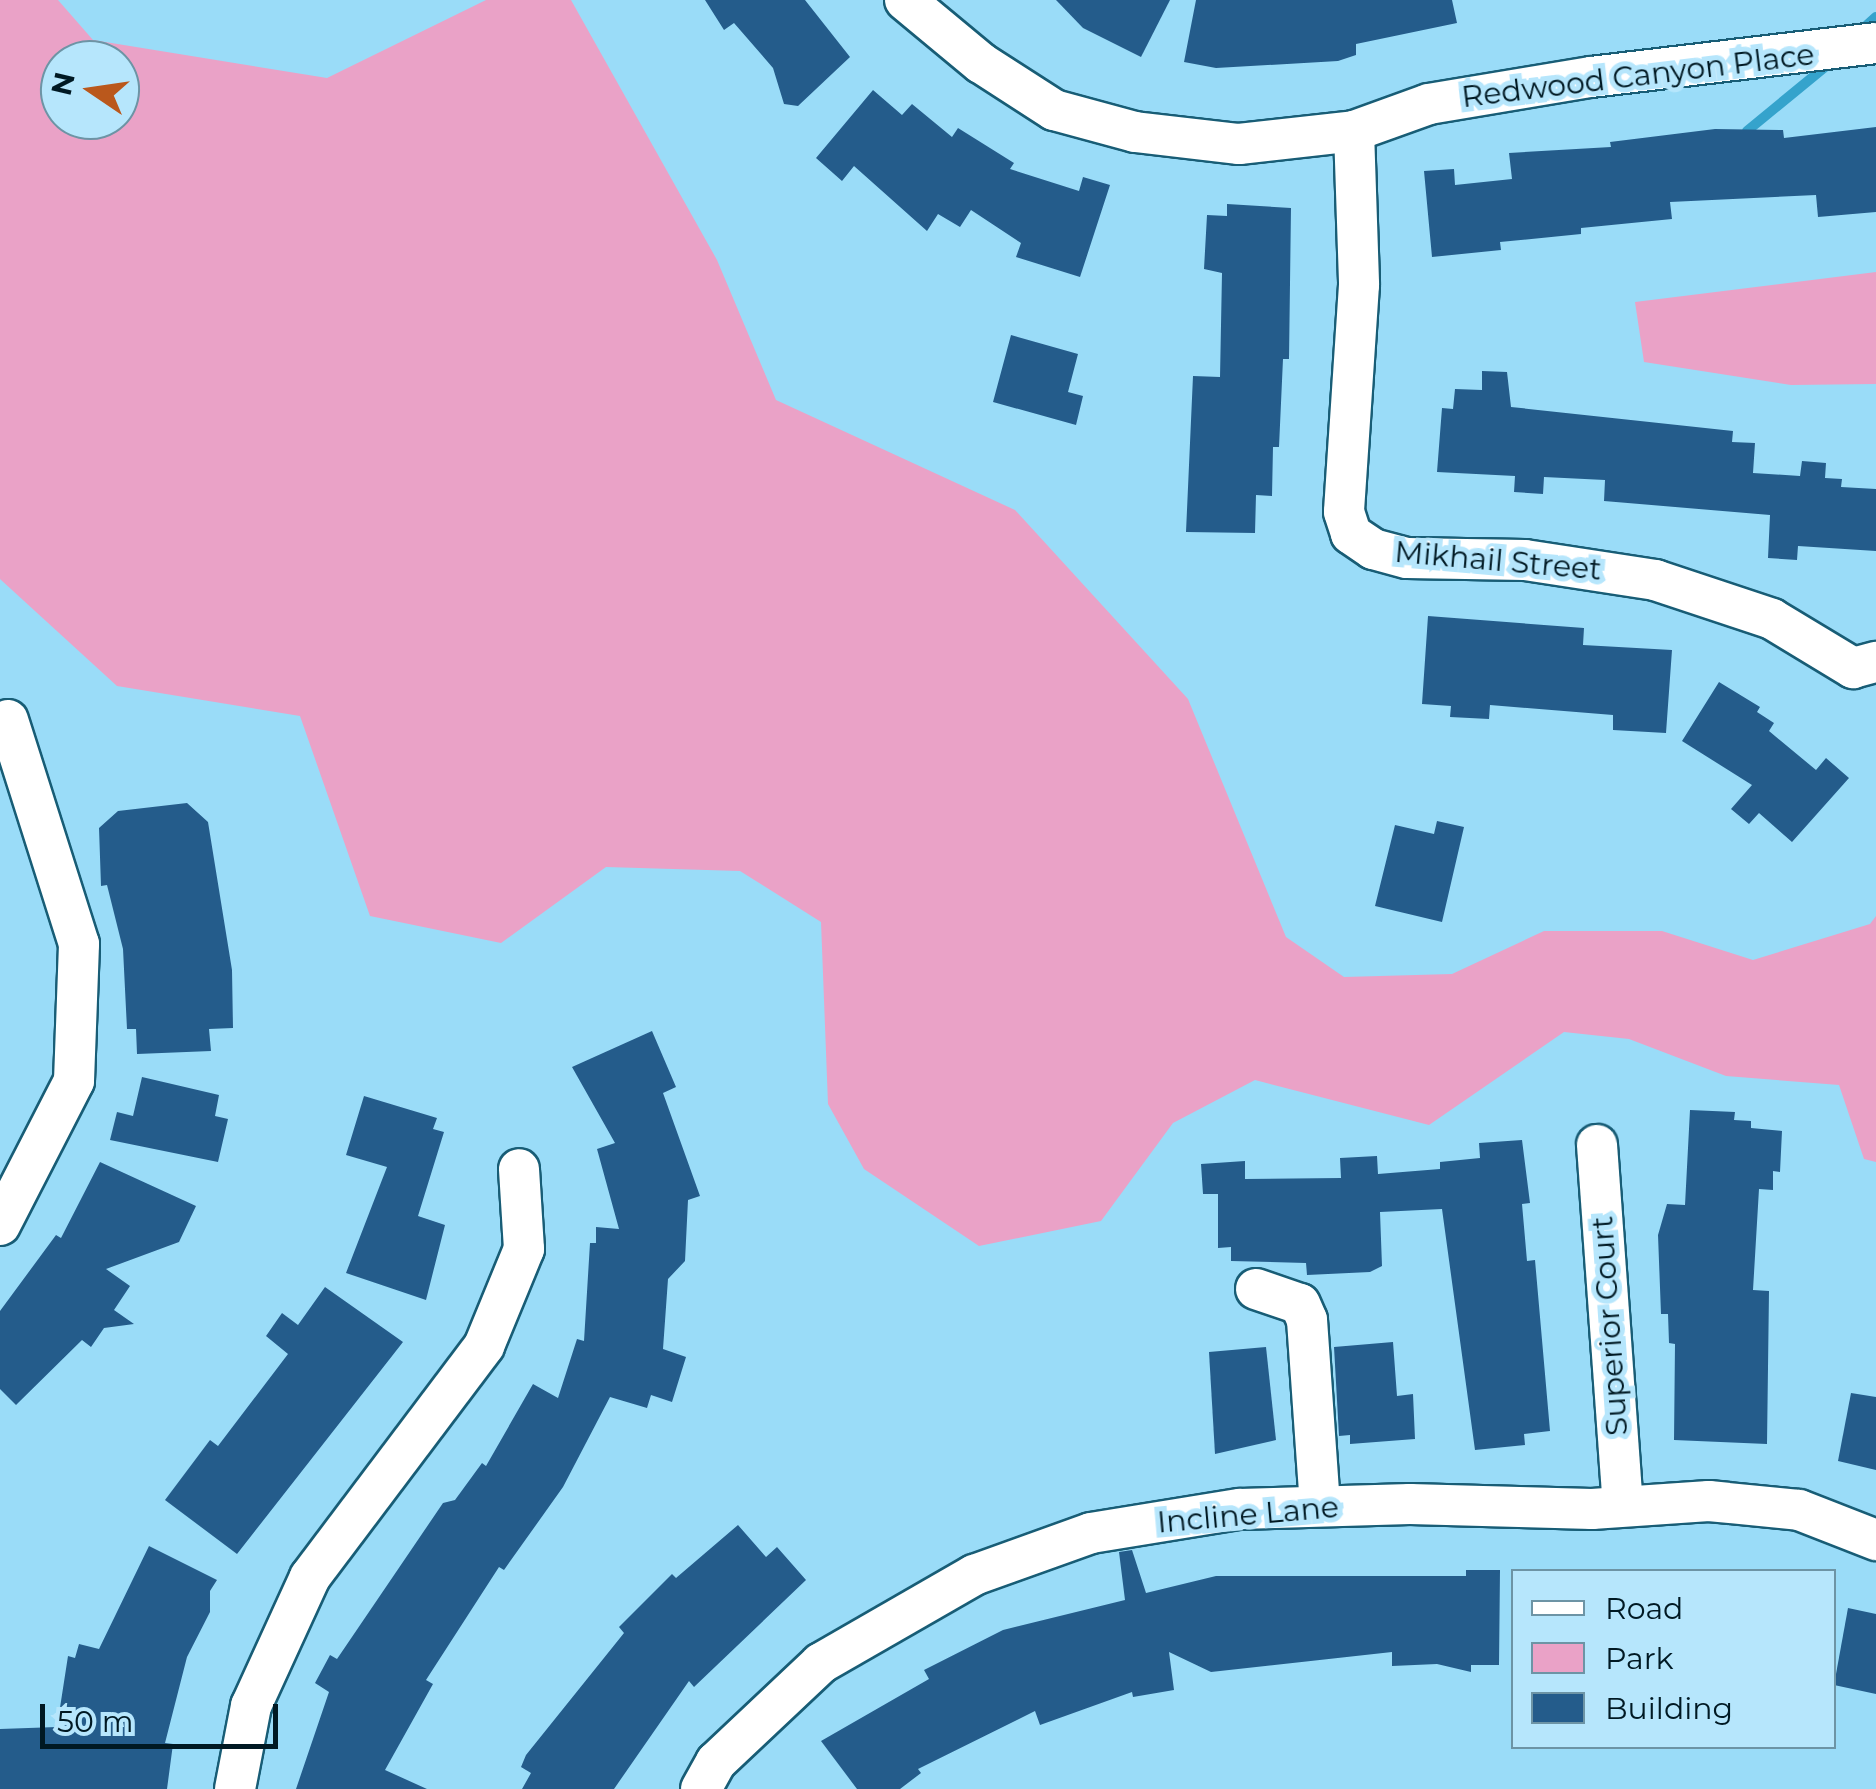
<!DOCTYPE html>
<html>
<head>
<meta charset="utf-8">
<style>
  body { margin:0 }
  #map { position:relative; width:1876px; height:1789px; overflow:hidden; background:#9adcf8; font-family:Montserrat,sans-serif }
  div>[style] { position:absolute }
  .green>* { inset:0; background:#eaa2c7 }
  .stream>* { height:10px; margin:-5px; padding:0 5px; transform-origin:5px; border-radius:5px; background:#35a3cc }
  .building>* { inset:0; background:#245c8b }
  .roads { filter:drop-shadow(2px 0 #185d76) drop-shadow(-2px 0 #185d76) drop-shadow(0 2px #185d76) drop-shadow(0 -2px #185d76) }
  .minor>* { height:40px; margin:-20px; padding:0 20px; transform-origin:20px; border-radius:20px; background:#fff }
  span { translate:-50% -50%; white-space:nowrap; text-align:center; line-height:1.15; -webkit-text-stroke:10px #b6e6fc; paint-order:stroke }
  .street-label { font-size:30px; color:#001923 }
  .legend { position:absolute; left:1511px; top:1569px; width:325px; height:180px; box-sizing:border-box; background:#b6e6fc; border:2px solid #6d94a5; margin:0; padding:12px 18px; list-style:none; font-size:30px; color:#001923 }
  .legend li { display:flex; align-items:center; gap:20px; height:50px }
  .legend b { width:50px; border:2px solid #6d94a5 }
  .north { position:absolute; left:40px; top:40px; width:100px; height:100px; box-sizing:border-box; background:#b6e6fc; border:2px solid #6d94a5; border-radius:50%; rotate:283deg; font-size:28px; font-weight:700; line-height:40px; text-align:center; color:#001923 }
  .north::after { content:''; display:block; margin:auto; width:35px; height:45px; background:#ba581c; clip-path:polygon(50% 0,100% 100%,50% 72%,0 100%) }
  .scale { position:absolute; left:40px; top:1704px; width:238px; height:45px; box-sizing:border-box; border:5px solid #001923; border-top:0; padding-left:12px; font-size:30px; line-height:35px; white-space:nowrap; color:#001923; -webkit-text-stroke:8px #b6e6fc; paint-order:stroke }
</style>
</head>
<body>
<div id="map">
  <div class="green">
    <i style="clip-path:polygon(evenodd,0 0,58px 0,93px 40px,327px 78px,486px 0,571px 0,717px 260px,776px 400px,1015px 510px,1188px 699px,1286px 937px,1344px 977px,1452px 974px,1544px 931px,1662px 931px,1753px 960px,1870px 924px,1876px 916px,1876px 1162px,1864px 1159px,1839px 1085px,1726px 1076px,1629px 1039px,1564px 1032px,1429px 1125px,1255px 1080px,1173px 1123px,1101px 1221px,979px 1246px,864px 1169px,828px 1104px,821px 922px,740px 871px,606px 867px,501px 943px,370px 916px,300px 716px,117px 686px,0 579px,0 0,60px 60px,120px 60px,120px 120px,60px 120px,60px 60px)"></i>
    <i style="clip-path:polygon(1876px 272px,1876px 384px,1791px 385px,1644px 362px,1635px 302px)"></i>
  </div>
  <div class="stream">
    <i style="left:1867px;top:25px;width:12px;rotate:-42deg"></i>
    <i style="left:1747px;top:131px;width:109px;rotate:-39.4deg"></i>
  </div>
  <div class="building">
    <i style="clip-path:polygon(705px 0,805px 0,850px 57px,798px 106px,784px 104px,773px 68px,734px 23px,724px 30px)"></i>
    <i style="clip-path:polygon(1056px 0,1170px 0,1141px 57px,1083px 28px)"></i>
    <i style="clip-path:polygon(1196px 0,1452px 0,1457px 23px,1356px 44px,1356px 55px,1338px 61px,1216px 68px,1184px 62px)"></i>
    <i style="clip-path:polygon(873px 90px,902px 115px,912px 104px,952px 137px,958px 128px,1014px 163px,1010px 169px,1079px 191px,1083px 177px,1110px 185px,1080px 277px,1016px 257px,1021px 243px,971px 210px,960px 227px,938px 214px,927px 231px,854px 166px,842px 181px,816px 158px)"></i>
    <i style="clip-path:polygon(1876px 127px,1876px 212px,1818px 217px,1816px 195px,1670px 202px,1672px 219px,1581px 228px,1581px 234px,1500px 242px,1501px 250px,1432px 257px,1424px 171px,1454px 169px,1455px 185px,1512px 179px,1509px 153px,1611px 147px,1610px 142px,1715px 129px,1783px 130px,1784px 138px)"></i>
    <i style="clip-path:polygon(1227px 204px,1291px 208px,1289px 359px,1283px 359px,1279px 447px,1273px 447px,1272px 496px,1256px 495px,1255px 533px,1186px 532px,1193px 376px,1220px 377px,1222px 273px,1204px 269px,1207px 215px,1227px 216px)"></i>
    <i style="clip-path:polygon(1011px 335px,1078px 354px,1068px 392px,1083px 396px,1076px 425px,993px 402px)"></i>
    <i style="clip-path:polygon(1482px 371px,1507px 372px,1511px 407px,1733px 431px,1732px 442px,1755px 443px,1753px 473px,1800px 476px,1802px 461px,1826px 463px,1825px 478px,1842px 479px,1841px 487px,1876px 489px,1876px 551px,1798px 546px,1797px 560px,1768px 558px,1770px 515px,1604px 501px,1605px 480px,1544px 477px,1543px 494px,1514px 492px,1515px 476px,1437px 472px,1442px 408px,1453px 409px,1455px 389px,1482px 390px)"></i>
    <i style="clip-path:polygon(1428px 616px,1584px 628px,1583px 645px,1672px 650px,1666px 733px,1613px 730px,1613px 715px,1490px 705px,1489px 719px,1450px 717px,1451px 706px,1422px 704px)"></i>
    <i style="clip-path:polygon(1719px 682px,1760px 707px,1757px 712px,1774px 723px,1769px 731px,1816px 770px,1826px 758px,1849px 778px,1792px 842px,1759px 813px,1749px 824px,1731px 809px,1752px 785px,1682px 741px)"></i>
    <i style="clip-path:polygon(187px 803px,208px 822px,232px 970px,233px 1028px,209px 1029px,211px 1051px,137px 1054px,136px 1029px,127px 1029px,123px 949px,107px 885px,101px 886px,99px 828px,118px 811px)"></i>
    <i style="clip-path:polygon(1437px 821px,1464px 827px,1442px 922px,1375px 906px,1395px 825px,1434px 834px)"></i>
    <i style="clip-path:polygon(652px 1031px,676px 1087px,663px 1093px,700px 1196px,688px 1200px,685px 1261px,668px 1279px,663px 1349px,686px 1357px,672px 1402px,651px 1395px,647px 1408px,610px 1397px,563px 1487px,504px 1570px,499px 1567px,426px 1680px,433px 1684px,385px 1770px,427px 1789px,296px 1789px,329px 1692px,315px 1683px,330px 1655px,337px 1659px,443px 1503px,455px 1500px,482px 1463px,486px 1466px,533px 1384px,558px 1398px,577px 1339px,584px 1341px,590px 1243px,596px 1243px,596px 1227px,619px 1229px,597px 1149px,615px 1143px,572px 1067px)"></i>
    <i style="clip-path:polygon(142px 1077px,219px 1095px,215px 1116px,228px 1119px,218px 1162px,110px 1140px,117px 1112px,133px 1116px)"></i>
    <i style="clip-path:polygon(364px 1096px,437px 1118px,433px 1129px,444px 1132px,418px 1216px,445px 1225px,426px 1300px,346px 1273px,387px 1167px,346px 1155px)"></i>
    <i style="clip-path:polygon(1690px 1110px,1735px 1112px,1734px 1120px,1751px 1121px,1751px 1128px,1782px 1131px,1780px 1172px,1773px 1171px,1773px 1190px,1759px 1189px,1753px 1290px,1769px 1291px,1767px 1444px,1674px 1440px,1675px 1344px,1669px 1343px,1668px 1314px,1661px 1314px,1658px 1235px,1667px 1204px,1685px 1205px)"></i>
    <i style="clip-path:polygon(1522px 1140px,1530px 1203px,1522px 1204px,1527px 1261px,1535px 1260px,1550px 1431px,1524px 1434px,1525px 1445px,1475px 1450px,1442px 1209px,1380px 1212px,1382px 1266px,1370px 1272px,1307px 1275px,1306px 1263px,1231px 1261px,1231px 1247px,1218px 1248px,1218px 1194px,1203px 1194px,1201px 1164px,1245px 1161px,1245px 1179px,1341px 1178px,1340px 1158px,1377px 1156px,1378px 1174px,1440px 1169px,1440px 1162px,1480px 1158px,1479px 1143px)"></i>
    <i style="clip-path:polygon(100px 1162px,196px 1206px,179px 1242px,106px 1269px,130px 1286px,114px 1310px,134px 1324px,104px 1328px,91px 1347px,82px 1340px,16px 1405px,0 1389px,0 1311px,56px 1235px,61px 1238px)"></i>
    <i style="clip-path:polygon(325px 1287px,403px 1342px,237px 1554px,165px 1500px,210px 1440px,218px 1446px,288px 1354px,266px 1336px,282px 1313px,298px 1325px)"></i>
    <i style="clip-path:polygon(1393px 1342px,1397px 1396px,1413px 1394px,1415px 1439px,1350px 1444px,1350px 1435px,1339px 1436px,1334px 1347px)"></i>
    <i style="clip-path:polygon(1266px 1347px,1276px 1440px,1215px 1454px,1209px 1352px)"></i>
    <i style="clip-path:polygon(1851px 1393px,1876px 1397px,1876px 1470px,1838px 1461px)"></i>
    <i style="clip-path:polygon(738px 1525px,766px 1557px,777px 1547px,806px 1580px,694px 1687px,689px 1681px,614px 1789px,522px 1789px,531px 1773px,521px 1767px,526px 1755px,624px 1633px,619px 1627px,672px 1574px,676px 1578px)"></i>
    <i style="clip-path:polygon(149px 1546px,217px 1580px,210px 1591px,210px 1612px,187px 1657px,165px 1743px,173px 1744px,167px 1789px,0 1789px,0 1729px,57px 1727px,68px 1656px,75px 1658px,79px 1644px,99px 1649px)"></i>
    <i style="clip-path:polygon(1132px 1550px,1146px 1593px,1216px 1576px,1466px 1576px,1466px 1570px,1500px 1570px,1499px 1665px,1471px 1665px,1471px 1672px,1437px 1664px,1392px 1666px,1392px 1652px,1211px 1672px,1169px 1652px,1174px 1690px,1133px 1697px,1132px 1692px,1040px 1725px,1035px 1711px,918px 1769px,921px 1773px,900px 1789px,857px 1789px,821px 1741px,929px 1679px,924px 1670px,1003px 1630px,1125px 1600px,1119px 1552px)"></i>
    <i style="clip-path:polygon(1848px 1608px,1876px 1614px,1876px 1694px,1834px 1685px)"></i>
  </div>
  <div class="roads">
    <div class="minor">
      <i style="left:905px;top:0;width:99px;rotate:39.7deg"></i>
      <i style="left:981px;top:63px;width:87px;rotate:32.8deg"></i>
      <i style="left:1054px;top:110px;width:84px;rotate:15.2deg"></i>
      <i style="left:1135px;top:132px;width:105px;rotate:6.6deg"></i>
      <i style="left:1239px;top:144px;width:116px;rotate:-6.4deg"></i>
      <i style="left:1354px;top:131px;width:80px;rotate:-19.8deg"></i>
      <i style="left:1429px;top:104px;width:164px;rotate:-9.5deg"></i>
      <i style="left:1591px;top:77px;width:287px;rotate:-6.8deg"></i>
      <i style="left:1354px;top:131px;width:154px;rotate:88.1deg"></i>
      <i style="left:1359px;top:285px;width:227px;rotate:93.8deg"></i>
      <i style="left:1344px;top:512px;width:23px;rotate:72deg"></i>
      <i style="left:1351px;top:534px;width:27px;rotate:34deg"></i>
      <i style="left:1373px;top:549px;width:35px;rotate:15deg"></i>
      <i style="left:1407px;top:558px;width:118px;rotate:1deg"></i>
      <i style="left:1525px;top:560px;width:132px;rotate:8.7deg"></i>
      <i style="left:1655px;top:580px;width:123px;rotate:18.4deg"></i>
      <i style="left:1772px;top:619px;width:95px;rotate:31.2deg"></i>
      <i style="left:1853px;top:668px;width:24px;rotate:-15deg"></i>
      <i style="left:1597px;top:1145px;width:362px;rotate:85.9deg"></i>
      <i style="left:0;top:1225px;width:162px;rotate:-62.8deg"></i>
      <i style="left:74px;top:1081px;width:137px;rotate:-87.9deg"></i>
      <i style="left:79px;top:944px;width:235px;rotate:-107.6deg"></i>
      <i style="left:1256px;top:1289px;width:46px;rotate:18.8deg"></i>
      <i style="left:1300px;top:1304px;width:17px;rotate:66deg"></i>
      <i style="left:1307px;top:1320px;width:186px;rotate:86deg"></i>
      <i style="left:235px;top:1789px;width:85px;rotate:-79.1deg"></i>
      <i style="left:251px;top:1706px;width:142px;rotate:-65.4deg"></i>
      <i style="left:310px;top:1577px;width:289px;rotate:-53deg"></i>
      <i style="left:484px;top:1346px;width:105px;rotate:-67.6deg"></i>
      <i style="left:524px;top:1249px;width:80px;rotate:-93.6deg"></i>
      <i style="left:701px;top:1789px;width:31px;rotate:-61deg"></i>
      <i style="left:716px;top:1762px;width:144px;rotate:-43.3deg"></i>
      <i style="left:821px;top:1663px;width:177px;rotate:-29.9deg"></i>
      <i style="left:974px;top:1575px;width:124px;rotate:-19.7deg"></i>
      <i style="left:1091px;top:1533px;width:151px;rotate:-9.2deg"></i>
      <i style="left:1240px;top:1509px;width:170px;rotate:-1.7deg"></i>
      <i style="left:1410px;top:1504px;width:182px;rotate:1.6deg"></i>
      <i style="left:1592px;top:1509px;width:117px;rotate:-3.9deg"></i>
      <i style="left:1709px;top:1501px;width:90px;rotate:5.7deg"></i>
      <i style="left:1799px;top:1510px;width:83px;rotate:21.3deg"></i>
    </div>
  </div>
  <div class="street-label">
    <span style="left:1638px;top:76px;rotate:-7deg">Redwood Canyon Place</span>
    <span style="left:1498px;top:561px;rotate:5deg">Mikhail Street</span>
    <span style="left:1610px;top:1326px;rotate:-94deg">Superior Court</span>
    <span style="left:1248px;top:1515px;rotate:-5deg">Incline Lane</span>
  </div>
  <ul class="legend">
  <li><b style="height:12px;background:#fff"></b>Road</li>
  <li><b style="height:28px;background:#eaa2c7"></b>Park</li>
  <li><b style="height:28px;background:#245c8b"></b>Building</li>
  </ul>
  <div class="north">N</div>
  <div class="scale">50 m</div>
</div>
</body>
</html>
